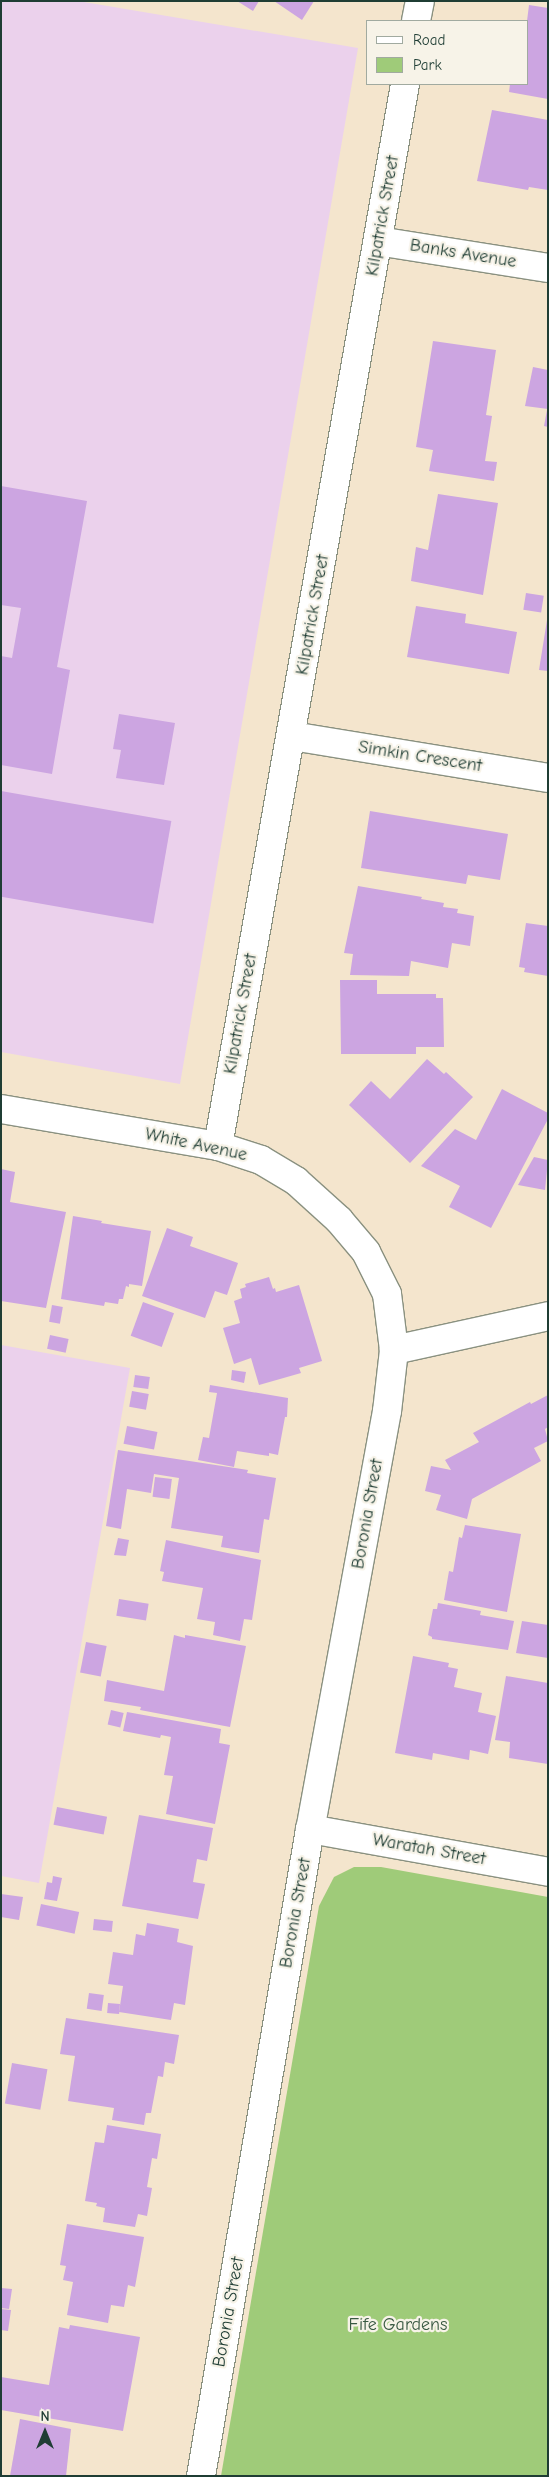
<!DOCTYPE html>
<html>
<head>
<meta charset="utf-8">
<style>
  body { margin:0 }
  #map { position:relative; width:549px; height:2477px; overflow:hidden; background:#f4e5cd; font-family:"Comic Neue",sans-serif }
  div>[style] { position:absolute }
  .built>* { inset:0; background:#ebd1ec }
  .green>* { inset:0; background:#9fcb79 }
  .building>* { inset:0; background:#cca5e1; transform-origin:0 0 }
  .roads { filter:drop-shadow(1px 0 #8a9180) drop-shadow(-1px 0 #8a9180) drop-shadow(0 1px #8a9180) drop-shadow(0 -1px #8a9180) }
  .minor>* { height:28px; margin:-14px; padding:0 14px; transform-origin:14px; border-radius:14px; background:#fff }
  span { translate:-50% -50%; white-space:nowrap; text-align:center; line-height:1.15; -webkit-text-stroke:4.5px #f7f3e8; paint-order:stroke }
  .street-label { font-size:18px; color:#1f3d34 }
  .park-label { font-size:18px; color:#395942 }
  .frame { position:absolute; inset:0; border:2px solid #1f3d34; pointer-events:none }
  .legend { position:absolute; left:366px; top:20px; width:162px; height:65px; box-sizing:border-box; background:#f7f3e8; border:1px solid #a1aaa0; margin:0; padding:6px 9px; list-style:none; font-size:15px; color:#1f3d34 }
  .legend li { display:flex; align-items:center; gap:10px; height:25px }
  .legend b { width:25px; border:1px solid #a1aaa0 }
  .north { position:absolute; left:20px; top:2407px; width:50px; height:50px; -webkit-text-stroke:4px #f7f3e8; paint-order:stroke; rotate:0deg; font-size:14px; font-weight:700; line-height:20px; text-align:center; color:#1f3d34 }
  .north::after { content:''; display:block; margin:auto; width:18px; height:22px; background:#1f3d34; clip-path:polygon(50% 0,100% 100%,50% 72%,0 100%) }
</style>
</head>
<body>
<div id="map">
  <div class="built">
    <i style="clip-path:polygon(1px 1px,78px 1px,358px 48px,180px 1084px,1px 1052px)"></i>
    <i style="clip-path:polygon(1px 1345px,130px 1368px,39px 1883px,1px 1876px)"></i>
  </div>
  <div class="green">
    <i style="clip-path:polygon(354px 1867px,381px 1867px,548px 1897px,548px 2476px,221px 2476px,319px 1906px,334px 1877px)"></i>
  </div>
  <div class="building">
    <i style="clip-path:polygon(237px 1px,259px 1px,253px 11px)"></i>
    <i style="clip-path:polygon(274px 1px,314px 1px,302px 20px)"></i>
    <i style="clip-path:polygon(529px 5px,548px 8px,548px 99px,509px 92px,510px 84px,528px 84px,527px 21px)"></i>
    <i style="clip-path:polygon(492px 110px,548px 120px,548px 190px,529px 187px,528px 190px,477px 181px)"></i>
    <i style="clip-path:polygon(433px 341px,496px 350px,486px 415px,492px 416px,485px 461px,497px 462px,494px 481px,429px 471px,433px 450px,416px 447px)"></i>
    <i style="clip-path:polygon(533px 367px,548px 370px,548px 409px,525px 406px)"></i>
    <i style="clip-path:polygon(547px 410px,548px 410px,548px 427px,544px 426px)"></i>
    <i style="clip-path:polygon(1px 486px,87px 501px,57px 667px,70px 670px,52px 774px,1px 765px,1px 656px,12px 658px,21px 608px,1px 605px)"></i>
    <i style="clip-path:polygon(438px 494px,498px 503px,483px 595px,411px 581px,416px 547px,428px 550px)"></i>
    <i style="left:526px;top:593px;width:18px;height:17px;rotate:9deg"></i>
    <i style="clip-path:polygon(416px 606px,466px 614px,465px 623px,517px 632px,509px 674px,407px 657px)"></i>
    <i style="clip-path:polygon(547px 620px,548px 620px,548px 671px,539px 670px)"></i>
    <i style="clip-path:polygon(119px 714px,175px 723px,164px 785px,116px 778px,121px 750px,113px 749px)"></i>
    <i style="left:1px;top:791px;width:173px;height:104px;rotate:10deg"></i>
    <i style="clip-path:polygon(370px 811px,508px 834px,500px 880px,468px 875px,466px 884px,361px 868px)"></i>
    <i style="clip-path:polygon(358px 886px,422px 897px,421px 899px,444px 903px,443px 907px,458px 909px,457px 913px,474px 916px,470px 946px,452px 943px,448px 968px,411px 961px,409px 976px,350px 975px,353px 954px,344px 953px)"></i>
    <i style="clip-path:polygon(526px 923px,548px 926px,548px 976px,524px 972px,525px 968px,519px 967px)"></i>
    <i style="clip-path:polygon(340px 980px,377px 980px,377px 994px,436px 994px,436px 998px,443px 998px,444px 1047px,416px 1047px,416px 1054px,341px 1054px)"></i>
    <i style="clip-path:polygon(427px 1059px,444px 1074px,446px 1072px,473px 1097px,410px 1163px,349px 1105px,371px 1081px,390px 1099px)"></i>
    <i style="clip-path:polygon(502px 1089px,548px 1113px,548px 1119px,491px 1228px,449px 1207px,460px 1186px,421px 1166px,455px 1129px,476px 1140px)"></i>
    <i style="clip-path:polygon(534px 1157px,548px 1160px,545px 1190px,518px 1185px)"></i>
    <i style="clip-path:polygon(1px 1169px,15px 1172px,10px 1202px,66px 1212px,46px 1308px,1px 1301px)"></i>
    <i style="clip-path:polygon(73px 1216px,102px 1221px,101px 1223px,151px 1231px,142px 1286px,129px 1284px,129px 1287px,126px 1286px,123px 1299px,119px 1299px,118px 1304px,105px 1302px,104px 1306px,61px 1299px)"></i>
    <i style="clip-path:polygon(167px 1228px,193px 1237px,190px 1246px,238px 1263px,227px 1295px,215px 1291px,205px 1318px,142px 1296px)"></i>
    <i style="clip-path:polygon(269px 1277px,273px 1289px,275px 1288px,276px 1292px,299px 1285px,322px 1361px,299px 1368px,301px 1373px,259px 1385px,251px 1358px,234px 1364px,223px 1328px,240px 1323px,234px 1301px,242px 1298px,240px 1289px,246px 1287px,245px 1284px)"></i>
    <i style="left:143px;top:1302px;width:33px;height:36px;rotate:20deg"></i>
    <i style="left:52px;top:1305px;width:11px;height:17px;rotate:10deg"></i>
    <i style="left:50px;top:1335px;width:19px;height:14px;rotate:12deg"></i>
    <i style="clip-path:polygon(232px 1370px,246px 1372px,244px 1383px,231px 1380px)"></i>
    <i style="left:135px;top:1375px;width:15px;height:12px;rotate:8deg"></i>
    <i style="clip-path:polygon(210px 1385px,288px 1398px,287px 1417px,285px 1417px,278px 1455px,269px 1453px,269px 1456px,237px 1451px,234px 1467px,198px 1460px,203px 1437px,209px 1438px,217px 1393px,209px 1392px)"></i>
    <i style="left:132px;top:1391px;width:17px;height:16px;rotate:10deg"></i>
    <i style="clip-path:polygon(548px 1395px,548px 1427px,545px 1429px,548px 1441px,534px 1448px,541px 1461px,472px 1499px,467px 1519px,436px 1510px,441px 1495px,425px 1491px,431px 1466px,451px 1470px,445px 1460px,479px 1442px,473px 1433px,530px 1402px,531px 1404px)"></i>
    <i style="left:127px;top:1426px;width:31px;height:18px;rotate:11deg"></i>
    <i style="clip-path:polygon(118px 1450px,248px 1470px,247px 1473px,276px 1478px,269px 1520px,264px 1519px,259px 1553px,221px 1547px,223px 1536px,171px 1528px,179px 1478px,154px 1474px,151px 1493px,127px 1489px,121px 1529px,106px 1526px)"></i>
    <i style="left:155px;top:1477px;width:17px;height:20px;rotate:7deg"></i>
    <i style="clip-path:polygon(465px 1525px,521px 1534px,507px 1612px,444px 1600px,449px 1571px,453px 1572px,459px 1537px,462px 1538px)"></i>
    <i style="clip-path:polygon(118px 1538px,129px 1540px,126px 1556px,114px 1555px)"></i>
    <i style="clip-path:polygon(166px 1540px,261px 1560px,252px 1620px,244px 1619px,240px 1641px,213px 1635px,215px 1622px,197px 1619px,203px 1588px,162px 1581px,164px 1572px,160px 1571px)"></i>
    <i style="left:119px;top:1599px;width:30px;height:17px;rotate:9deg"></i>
    <i style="clip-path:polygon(438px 1603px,481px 1611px,480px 1615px,514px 1621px,508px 1650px,432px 1639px,432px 1637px,428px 1635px,433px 1609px,437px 1609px)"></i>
    <i style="clip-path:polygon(522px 1621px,548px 1625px,548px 1658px,516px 1653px)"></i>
    <i style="clip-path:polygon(174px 1635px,185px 1638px,185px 1635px,246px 1646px,230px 1727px,140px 1710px,141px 1707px,104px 1701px,107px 1680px,164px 1691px)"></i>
    <i style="left:86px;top:1642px;width:21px;height:31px;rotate:11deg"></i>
    <i style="clip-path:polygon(413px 1656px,449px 1663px,448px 1667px,458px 1669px,454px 1687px,482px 1693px,478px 1712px,496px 1716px,488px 1754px,470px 1750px,469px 1760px,433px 1753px,432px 1760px,395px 1753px)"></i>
    <i style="clip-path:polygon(506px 1676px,548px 1683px,548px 1764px,509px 1758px,510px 1742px,495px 1740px)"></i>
    <i style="left:111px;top:1710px;width:13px;height:15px;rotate:13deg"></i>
    <i style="clip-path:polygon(127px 1712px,221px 1729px,219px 1743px,230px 1745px,215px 1824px,166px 1814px,173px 1776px,164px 1775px,171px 1737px,161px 1735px,160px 1738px,123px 1731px)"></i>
    <i style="left:57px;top:1807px;width:51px;height:18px;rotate:11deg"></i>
    <i style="clip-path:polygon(139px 1815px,213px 1828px,207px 1861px,197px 1859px,193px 1882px,205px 1884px,198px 1919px,122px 1906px)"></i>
    <i style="clip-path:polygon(53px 1876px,62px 1878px,57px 1901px,44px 1899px,47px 1882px,52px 1883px)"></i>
    <i style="clip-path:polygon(1px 1894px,23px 1897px,19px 1920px,1px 1917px)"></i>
    <i style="left:41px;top:1904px;width:39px;height:22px;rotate:12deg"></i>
    <i style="left:94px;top:1919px;width:19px;height:11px;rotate:6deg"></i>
    <i style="clip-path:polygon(147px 1923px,179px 1929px,177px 1942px,193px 1946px,185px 2005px,174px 2003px,171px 2020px,119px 2012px,123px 1986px,108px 1984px,113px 1952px,133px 1955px,136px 1934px,145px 1936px)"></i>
    <i style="left:89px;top:1993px;width:15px;height:16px;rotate:8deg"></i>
    <i style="left:108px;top:2003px;width:12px;height:10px;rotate:5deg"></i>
    <i style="clip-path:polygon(66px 2018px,179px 2035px,174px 2064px,165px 2062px,163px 2077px,158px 2076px,151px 2113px,146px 2113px,144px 2125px,112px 2120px,114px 2108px,68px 2101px,75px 2056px,60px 2054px)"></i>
    <i style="left:12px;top:2063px;width:36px;height:41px;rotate:10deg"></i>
    <i style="clip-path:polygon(107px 2125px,161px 2134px,157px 2159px,152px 2158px,147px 2187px,152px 2188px,147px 2216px,138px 2214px,135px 2227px,103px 2222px,105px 2208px,96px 2206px,97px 2203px,85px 2201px,95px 2142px,104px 2143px)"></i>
    <i style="clip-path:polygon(67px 2224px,144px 2237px,135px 2287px,128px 2285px,124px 2307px,111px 2305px,108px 2323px,67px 2315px,73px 2282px,63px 2280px,66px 2266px,60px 2265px)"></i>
    <i style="clip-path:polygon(1px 2288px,12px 2289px,9px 2309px,1px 2308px)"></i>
    <i style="clip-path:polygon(1px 2309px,11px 2310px,8px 2331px,1px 2330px)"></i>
    <i style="clip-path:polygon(70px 2325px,140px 2337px,123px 2431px,1px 2410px,1px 2377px,49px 2385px,59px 2327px,69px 2329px)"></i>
    <i style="clip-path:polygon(20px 2419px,71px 2429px,66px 2476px,10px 2476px)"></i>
  </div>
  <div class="roads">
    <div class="minor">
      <i style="left:416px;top:21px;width:20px;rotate:-79deg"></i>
      <i style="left:378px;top:241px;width:172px;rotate:9deg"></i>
      <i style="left:292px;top:736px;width:259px;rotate:9.3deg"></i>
      <i style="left:1px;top:1109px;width:220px;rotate:9.7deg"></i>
      <i style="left:218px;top:1146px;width:45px;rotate:18deg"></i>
      <i style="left:261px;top:1160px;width:41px;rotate:31deg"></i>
      <i style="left:296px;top:1181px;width:58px;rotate:42.2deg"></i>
      <i style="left:339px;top:1220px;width:42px;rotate:49.8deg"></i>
      <i style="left:366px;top:1252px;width:47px;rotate:63.4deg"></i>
      <i style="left:387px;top:1294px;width:56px;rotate:82.9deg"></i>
      <i style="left:394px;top:1350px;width:61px;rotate:96.5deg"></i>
      <i style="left:387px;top:1411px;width:425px;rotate:100.4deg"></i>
      <i style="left:310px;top:1829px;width:656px;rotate:99.56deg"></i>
      <i style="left:218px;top:1146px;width:1078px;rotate:-80.01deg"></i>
      <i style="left:394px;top:1350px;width:158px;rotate:-12.4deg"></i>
      <i style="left:310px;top:1829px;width:242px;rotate:10.2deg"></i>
    </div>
  </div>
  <div class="street-label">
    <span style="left:383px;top:216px;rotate:-80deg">Kilpatrick Street</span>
    <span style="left:463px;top:254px;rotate:9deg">Banks Avenue</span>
    <span style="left:313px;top:615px;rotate:-80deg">Kilpatrick Street</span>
    <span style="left:420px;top:757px;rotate:9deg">Simkin Crescent</span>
    <span style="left:241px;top:1014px;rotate:-80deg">Kilpatrick Street</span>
    <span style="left:196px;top:1145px;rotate:12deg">White Avenue</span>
    <span style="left:368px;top:1514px;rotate:-80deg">Boronia Street</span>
    <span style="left:429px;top:1850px;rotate:10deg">Waratah Street</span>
    <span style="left:296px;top:1913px;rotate:-80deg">Boronia Street</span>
    <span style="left:229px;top:2312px;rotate:-80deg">Boronia Street</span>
  </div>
  <div class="park-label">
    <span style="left:398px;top:2325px">Fife Gardens</span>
  </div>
  <div class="frame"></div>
  <ul class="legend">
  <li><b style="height:6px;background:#fff"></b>Road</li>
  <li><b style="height:14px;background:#9fcb79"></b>Park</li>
  </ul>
  <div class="north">N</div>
</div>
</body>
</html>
